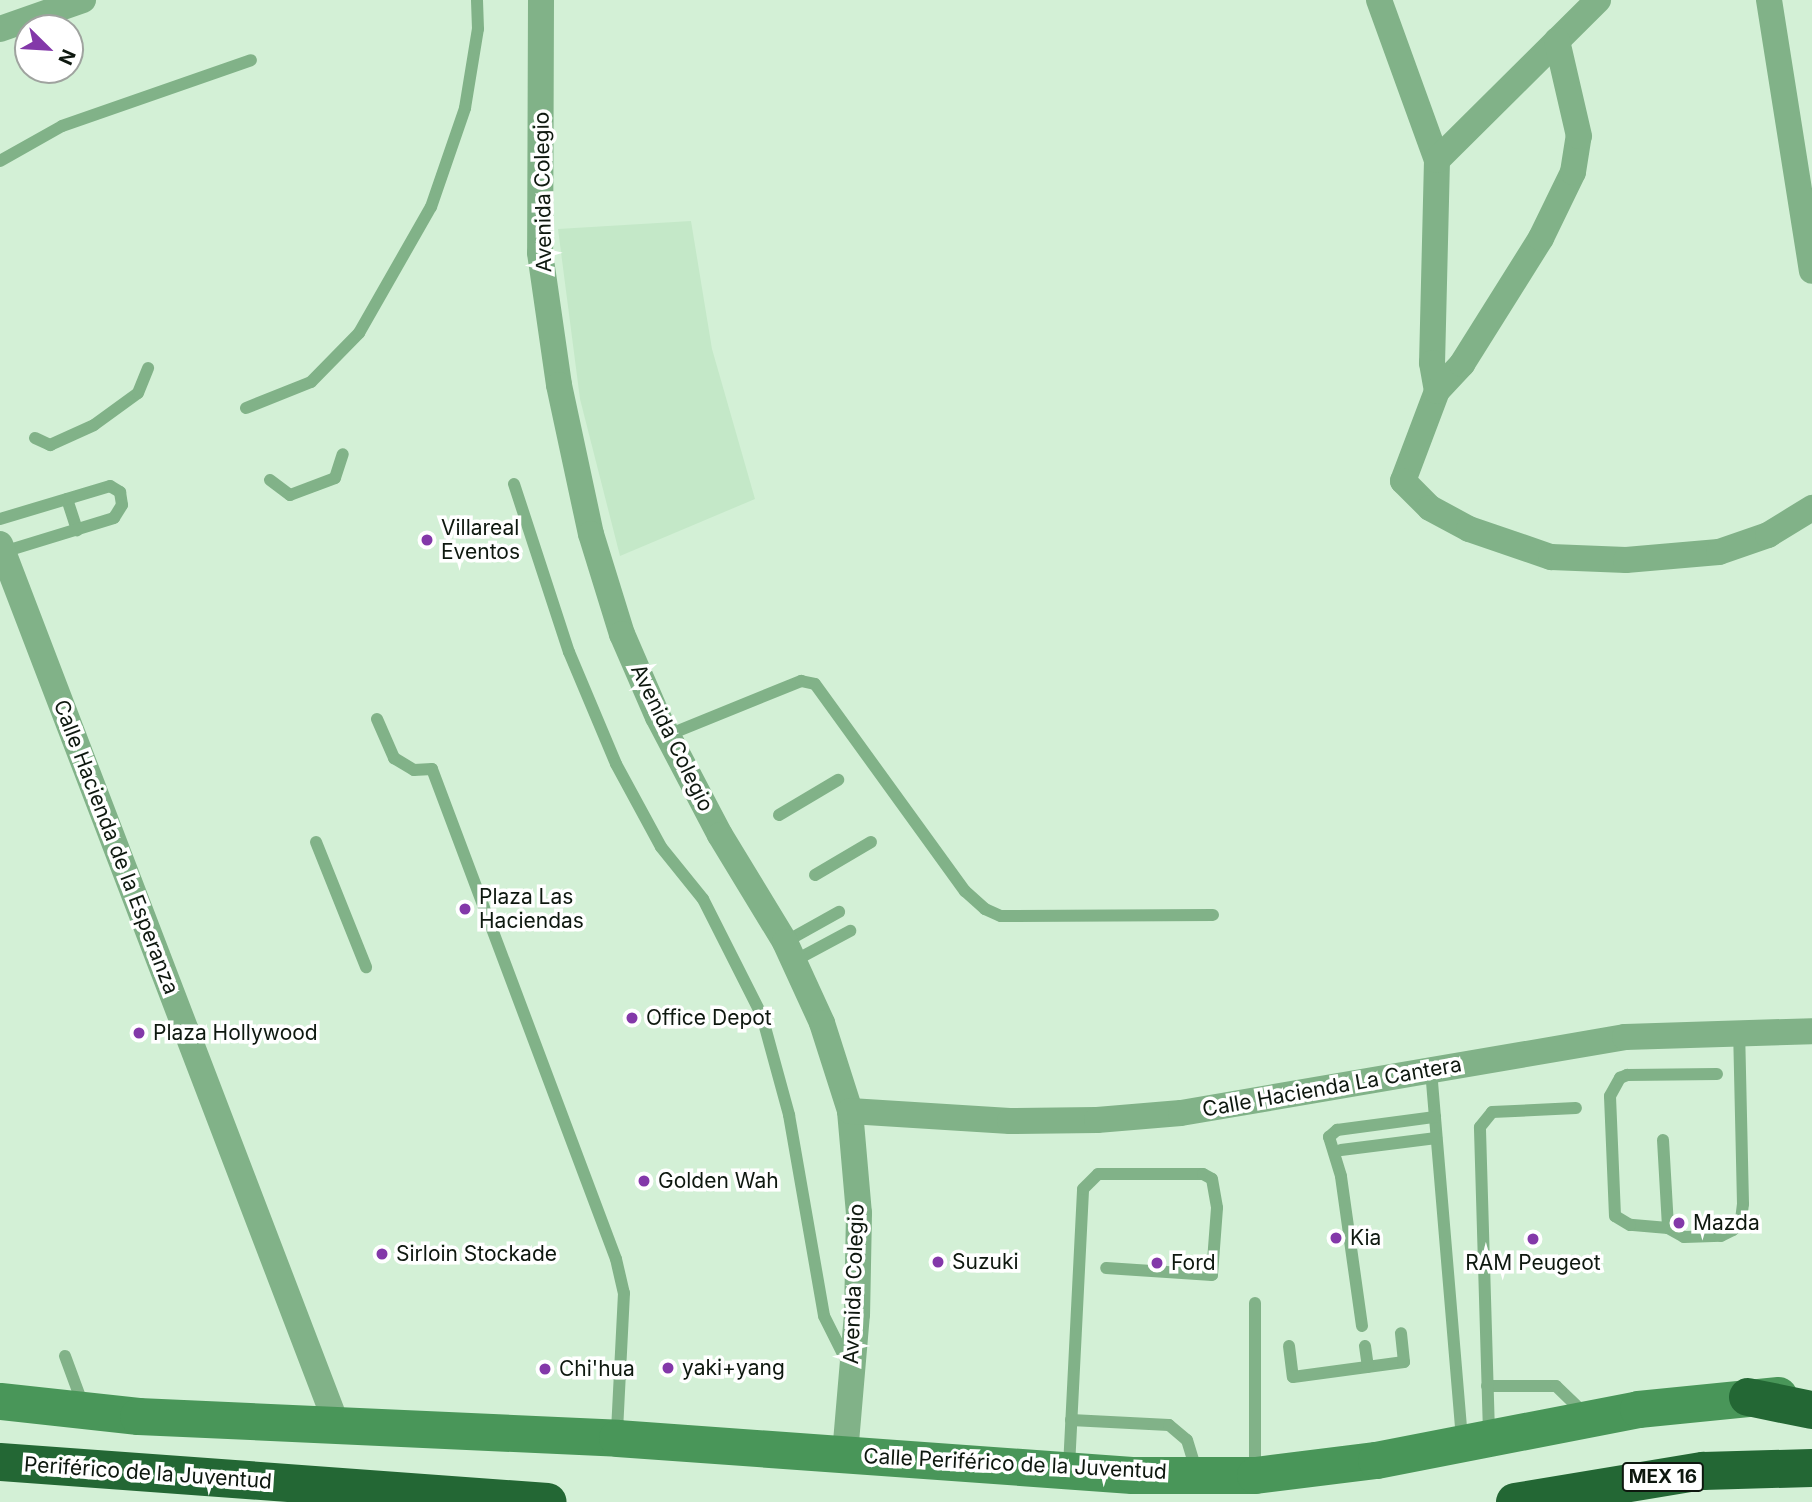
<!DOCTYPE html>
<html>
<head>
<meta charset="utf-8">
<style>
  body { margin:0 }
  #map { position:relative; width:1812px; height:1502px; overflow:hidden; background:#d3f0d6; font-family:Inter,sans-serif }
  div>[style] { position:absolute }
  .built>* { inset:0; background:#c4e8c8 }
  .lane>* { height:12px; margin:-6px; padding:0 6px; transform-origin:6px; border-radius:6px; background:#81b288 }
  .street>* { height:26px; margin:-13px; padding:0 13px; transform-origin:13px; border-radius:13px; background:#81b288 }
  .secondary>* { height:37px; margin:-18.5px; padding:0 18.5px; transform-origin:18.5px; border-radius:18.5px; background:#499659 }
  .highway>* { height:38px; margin:-19px; padding:0 19px; transform-origin:19px; border-radius:19px; background:#236734 }
  .dots>* { width:19px; height:19px; translate:-50% -50%; box-sizing:border-box; border:4px solid #fff; border-radius:50% }
  span { translate:-50% -50%; white-space:nowrap; text-align:center; line-height:1.15; -webkit-text-stroke:7px #fff; paint-order:stroke }
  .shield-label span { padding:2px 5px; background:#fff; border:2px solid; border-radius:5px; -webkit-text-stroke-width:0 }
  .shield-label { font-size:19px; color:#0e180f; font-weight:700 }
  .street-label { font-size:21px; color:#0e180f }
  .poi-label { font-size:21px; color:#0e180f }
  .left { translate:0 -50%; text-align:left }
  .north { position:absolute; left:14px; top:14px; width:70px; height:70px; box-sizing:border-box; background:#fff; border:2px solid #9fa39f; border-radius:50%; rotate:114deg; font-size:19px; font-weight:700; line-height:28px; text-align:center; color:#0e180f }
  .north::after { content:''; display:block; margin:auto; width:24px; height:32px; background:#8338a9; clip-path:polygon(50% 0,100% 100%,50% 72%,0 100%) }
</style>
</head>
<body>
<div id="map">
  <div class="built">
    <i style="clip-path:polygon(691px 221px,712px 349px,755px 499px,620px 556px,580px 399px,558px 229px)"></i>
  </div>
  <div class="lane">
    <i style="left:0;top:161px;width:71px;rotate:-29.4deg"></i>
    <i style="left:62px;top:126px;width:200px;rotate:-19.2deg"></i>
    <i style="left:246px;top:408px;width:70px;rotate:-21.8deg"></i>
    <i style="left:311px;top:382px;width:69px;rotate:-45.6deg"></i>
    <i style="left:359px;top:333px;width:145px;rotate:-60.3deg"></i>
    <i style="left:431px;top:207px;width:105px;rotate:-71deg"></i>
    <i style="left:465px;top:108px;width:80px;rotate:-80.7deg"></i>
    <i style="left:478px;top:29px;width:29px;rotate:-92deg"></i>
    <i style="left:35px;top:438px;width:17px;rotate:25deg"></i>
    <i style="left:50px;top:445px;width:48px;rotate:-24.4deg"></i>
    <i style="left:94px;top:425px;width:54px;rotate:-36deg"></i>
    <i style="left:138px;top:393px;width:27px;rotate:-68deg"></i>
    <i style="left:270px;top:480px;width:25px;rotate:37deg"></i>
    <i style="left:290px;top:495px;width:48px;rotate:-20.7deg"></i>
    <i style="left:335px;top:478px;width:25px;rotate:-72deg"></i>
    <i style="left:514px;top:484px;width:177px;rotate:71.9deg"></i>
    <i style="left:569px;top:652px;width:121px;rotate:67.2deg"></i>
    <i style="left:616px;top:764px;width:94px;rotate:61.5deg"></i>
    <i style="left:661px;top:847px;width:67px;rotate:51.1deg"></i>
    <i style="left:703px;top:899px;width:131px;rotate:63.2deg"></i>
    <i style="left:762px;top:1016px;width:103px;rotate:74.7deg"></i>
    <i style="left:789px;top:1115px;width:204px;rotate:80.1deg"></i>
    <i style="left:824px;top:1316px;width:54px;rotate:63.4deg"></i>
    <i style="left:67px;top:499px;width:33px;rotate:72deg"></i>
    <i style="left:0;top:519px;width:115px;rotate:-16.7deg"></i>
    <i style="left:110px;top:486px;width:12px;rotate:31deg"></i>
    <i style="left:120px;top:492px;width:13px;rotate:81deg"></i>
    <i style="left:122px;top:505px;width:15px;rotate:122deg"></i>
    <i style="left:114px;top:518px;width:116px;rotate:163deg"></i>
    <i style="left:377px;top:719px;width:43px;rotate:66.4deg"></i>
    <i style="left:394px;top:758px;width:23px;rotate:31deg"></i>
    <i style="left:414px;top:770px;width:18px;rotate:-3deg"></i>
    <i style="left:432px;top:769px;width:523px;rotate:69.42deg"></i>
    <i style="left:616px;top:1259px;width:35px;rotate:77deg"></i>
    <i style="left:624px;top:1293px;width:140px;rotate:92.9deg"></i>
    <i style="left:668px;top:735px;width:144px;rotate:-22.1deg"></i>
    <i style="left:801px;top:681px;width:14px;rotate:12deg"></i>
    <i style="left:815px;top:684px;width:256px;rotate:54.1deg"></i>
    <i style="left:965px;top:891px;width:27px;rotate:42deg"></i>
    <i style="left:985px;top:909px;width:17px;rotate:24deg"></i>
    <i style="left:1001px;top:916px;width:212px;rotate:-0.3deg"></i>
    <i style="left:779px;top:815px;width:69px;rotate:-30.7deg"></i>
    <i style="left:316px;top:842px;width:135px;rotate:68.2deg"></i>
    <i style="left:815px;top:875px;width:65px;rotate:-30.5deg"></i>
    <i style="left:785px;top:942px;width:62px;rotate:-29.1deg"></i>
    <i style="left:794px;top:961px;width:64px;rotate:-28.2deg"></i>
    <i style="left:1431px;top:1070px;width:372px;rotate:85.2deg"></i>
    <i style="left:1663px;top:1140px;width:88px;rotate:86.7deg"></i>
    <i style="left:1668px;top:1228px;width:18px;rotate:29deg"></i>
    <i style="left:1684px;top:1237px;width:37px;rotate:-2deg"></i>
    <i style="left:1721px;top:1236px;width:13px;rotate:-27deg"></i>
    <i style="left:1733px;top:1230px;width:13px;rotate:-51deg"></i>
    <i style="left:1741px;top:1220px;width:16px;rotate:-83deg"></i>
    <i style="left:1743px;top:1204px;width:173px;rotate:-91.3deg"></i>
    <i style="left:1341px;top:1150px;width:96px;rotate:-7.2deg"></i>
    <i style="left:1668px;top:1228px;width:38px;rotate:-175deg"></i>
    <i style="left:1630px;top:1225px;width:17px;rotate:-149deg"></i>
    <i style="left:1615px;top:1216px;width:120px;rotate:-92.4deg"></i>
    <i style="left:1610px;top:1096px;width:21px;rotate:-61deg"></i>
    <i style="left:1620px;top:1078px;width:8px;rotate:-23deg"></i>
    <i style="left:1627px;top:1075px;width:90px;rotate:-0.6deg"></i>
    <i style="left:1362px;top:1326px;width:151px;rotate:-98deg"></i>
    <i style="left:1341px;top:1176px;width:41px;rotate:-107.1deg"></i>
    <i style="left:1329px;top:1137px;width:11px;rotate:-41deg"></i>
    <i style="left:1337px;top:1130px;width:99px;rotate:-7.6deg"></i>
    <i style="left:1289px;top:1346px;width:31px;rotate:83deg"></i>
    <i style="left:1293px;top:1377px;width:112px;rotate:-7.7deg"></i>
    <i style="left:1404px;top:1362px;width:29px;rotate:-96deg"></i>
    <i style="left:1365px;top:1346px;width:21px;rotate:82deg"></i>
    <i style="left:65px;top:1356px;width:52px;rotate:69.8deg"></i>
    <i style="left:1487px;top:1386px;width:69px"></i>
    <i style="left:1556px;top:1386px;width:42px;rotate:44deg"></i>
    <i style="left:1071px;top:1420px;width:98px;rotate:2.9deg"></i>
    <i style="left:1169px;top:1425px;width:23px;rotate:40deg"></i>
    <i style="left:1187px;top:1440px;width:31px;rotate:73deg"></i>
    <i style="left:1489px;top:1433px;width:306px;rotate:-91.7deg"></i>
    <i style="left:1480px;top:1127px;width:19px;rotate:-51deg"></i>
    <i style="left:1492px;top:1112px;width:84px;rotate:-2.7deg"></i>
    <i style="left:1069px;top:1467px;width:278px;rotate:-87.1deg"></i>
    <i style="left:1083px;top:1189px;width:21px;rotate:-45deg"></i>
    <i style="left:1098px;top:1174px;width:105px"></i>
    <i style="left:1203px;top:1174px;width:10px;rotate:29deg"></i>
    <i style="left:1212px;top:1179px;width:29px;rotate:80deg"></i>
    <i style="left:1217px;top:1208px;width:67px;rotate:94.3deg"></i>
    <i style="left:1212px;top:1275px;width:106px;rotate:-176.2deg"></i>
    <i style="left:1255px;top:1471px;width:168px;rotate:-90deg"></i>
  </div>
  <div class="street">
    <i style="left:541px;top:0;width:253px;rotate:90.2deg"></i>
    <i style="left:540px;top:253px;width:133px;rotate:81.8deg"></i>
    <i style="left:559px;top:385px;width:152px;rotate:77.9deg"></i>
    <i style="left:591px;top:534px;width:105px;rotate:72.8deg"></i>
    <i style="left:622px;top:634px;width:90px;rotate:66.6deg"></i>
    <i style="left:658px;top:717px;width:133px;rotate:62.3deg"></i>
    <i style="left:720px;top:835px;width:125px;rotate:58.7deg"></i>
    <i style="left:785px;top:942px;width:89px;rotate:65.4deg"></i>
    <i style="left:822px;top:1023px;width:92px;rotate:72.3deg"></i>
    <i style="left:850px;top:1111px;width:102px;rotate:85deg"></i>
    <i style="left:859px;top:1213px;width:101px;rotate:91.1deg"></i>
    <i style="left:857px;top:1314px;width:141px;rotate:94.9deg"></i>
    <i style="left:1379px;top:0;width:170px;rotate:70.1deg"></i>
    <i style="left:1437px;top:160px;width:203px;rotate:91.4deg"></i>
    <i style="left:1432px;top:363px;width:28px;rotate:80deg"></i>
    <i style="left:1437px;top:391px;width:96px;rotate:110.7deg"></i>
    <i style="left:1403px;top:481px;width:38px;rotate:45deg"></i>
    <i style="left:1430px;top:508px;width:44px;rotate:28.3deg"></i>
    <i style="left:1469px;top:529px;width:87px;rotate:18.9deg"></i>
    <i style="left:1551px;top:557px;width:75px;rotate:2.3deg"></i>
    <i style="left:1626px;top:560px;width:93px;rotate:-4.9deg"></i>
    <i style="left:1719px;top:552px;width:52px;rotate:-19.1deg"></i>
    <i style="left:1768px;top:535px;width:52px;rotate:-31.5deg"></i>
    <i style="left:1769px;top:0;width:274px;rotate:81deg"></i>
    <i style="left:0;top:29px;width:88px;rotate:-19.3deg"></i>
    <i style="left:1437px;top:160px;width:227px;rotate:-44.8deg"></i>
    <i style="left:1437px;top:391px;width:37px;rotate:-47deg"></i>
    <i style="left:1462px;top:364px;width:149px;rotate:-57.9deg"></i>
    <i style="left:1541px;top:238px;width:73px;rotate:-64.1deg"></i>
    <i style="left:1573px;top:172px;width:36px;rotate:-81deg"></i>
    <i style="left:1579px;top:136px;width:98px;rotate:-103deg"></i>
    <i style="left:0;top:544px;width:943px;rotate:69.07deg"></i>
    <i style="left:850px;top:1111px;width:160px;rotate:3.6deg"></i>
    <i style="left:1010px;top:1121px;width:87px;rotate:-0.7deg"></i>
    <i style="left:1097px;top:1120px;width:84px;rotate:-4.8deg"></i>
    <i style="left:1181px;top:1113px;width:450px;rotate:-9.7deg"></i>
    <i style="left:1625px;top:1037px;width:187px;rotate:-1.8deg"></i>
  </div>
  <div class="secondary">
    <i style="left:0;top:1401px;width:139px;rotate:6.2deg"></i>
    <i style="left:138px;top:1416px;width:480px;rotate:2.6deg"></i>
    <i style="left:617px;top:1438px;width:516px;rotate:4.11deg"></i>
    <i style="left:1132px;top:1475px;width:123px"></i>
    <i style="left:1255px;top:1475px;width:122px;rotate:-7.1deg"></i>
    <i style="left:1376px;top:1460px;width:267px;rotate:-11deg"></i>
    <i style="left:1638px;top:1409px;width:141px;rotate:-5.7deg"></i>
  </div>
  <div class="highway">
    <i style="left:1748px;top:1397px;width:65px;rotate:11.5deg"></i>
    <i style="left:0;top:1462px;width:549px;rotate:4.17deg"></i>
    <i style="left:1515px;top:1502px;width:191px;rotate:-9.4deg"></i>
    <i style="left:1703px;top:1471px;width:109px;rotate:-1.6deg"></i>
  </div>
  <div class="dots">
    <i style="left:427px;top:540px;background:#8338a9"></i>
    <i style="left:465px;top:909px;background:#8338a9"></i>
    <i style="left:632px;top:1018px;background:#8338a9"></i>
    <i style="left:139px;top:1033px;background:#8338a9"></i>
    <i style="left:644px;top:1181px;background:#8338a9"></i>
    <i style="left:1679px;top:1223px;background:#8338a9"></i>
    <i style="left:1336px;top:1238px;background:#8338a9"></i>
    <i style="left:1533px;top:1239px;background:#8338a9"></i>
    <i style="left:382px;top:1254px;background:#8338a9"></i>
    <i style="left:938px;top:1262px;background:#8338a9"></i>
    <i style="left:1157px;top:1263px;background:#8338a9"></i>
    <i style="left:668px;top:1368px;background:#8338a9"></i>
    <i style="left:545px;top:1369px;background:#8338a9"></i>
  </div>
  <div class="shield-label">
    <span style="left:1663px;top:1477px">MEX 16</span>
  </div>
  <div class="street-label">
    <span style="left:543px;top:192px;rotate:-91deg">Avenida Colegio</span>
    <span style="left:672px;top:738px;rotate:64deg">Avenida Colegio</span>
    <span style="left:116px;top:847px;rotate:69deg">Calle Hacienda de la Esperanza</span>
    <span style="left:1332px;top:1087px;rotate:-10deg">Calle Hacienda La Cantera</span>
    <span style="left:854px;top:1284px;rotate:-88deg">Avenida Colegio</span>
    <span style="left:1015px;top:1464px;rotate:3deg">Calle Periférico de la Juventud</span>
    <span style="left:148px;top:1473px;rotate:4deg">Periférico de la Juventud</span>
  </div>
  <div class="poi-label">
    <span class="left" style="left:441px;top:540px">Villareal<br>Eventos</span>
    <span class="left" style="left:479px;top:909px">Plaza Las<br>Haciendas</span>
    <span class="left" style="left:646px;top:1018px">Office Depot</span>
    <span class="left" style="left:153px;top:1033px">Plaza Hollywood</span>
    <span class="left" style="left:658px;top:1181px">Golden Wah</span>
    <span class="left" style="left:1693px;top:1223px">Mazda</span>
    <span class="left" style="left:1350px;top:1238px">Kia</span>
    <span class="left" style="left:396px;top:1254px">Sirloin Stockade</span>
    <span class="left" style="left:952px;top:1262px">Suzuki</span>
    <span class="left" style="left:1171px;top:1263px">Ford</span>
    <span style="left:1533px;top:1263px">RAM Peugeot</span>
    <span class="left" style="left:682px;top:1368px">yaki+yang</span>
    <span class="left" style="left:559px;top:1369px">Chi'hua</span>
  </div>
  <div class="north">N</div>
</div>
</body>
</html>
